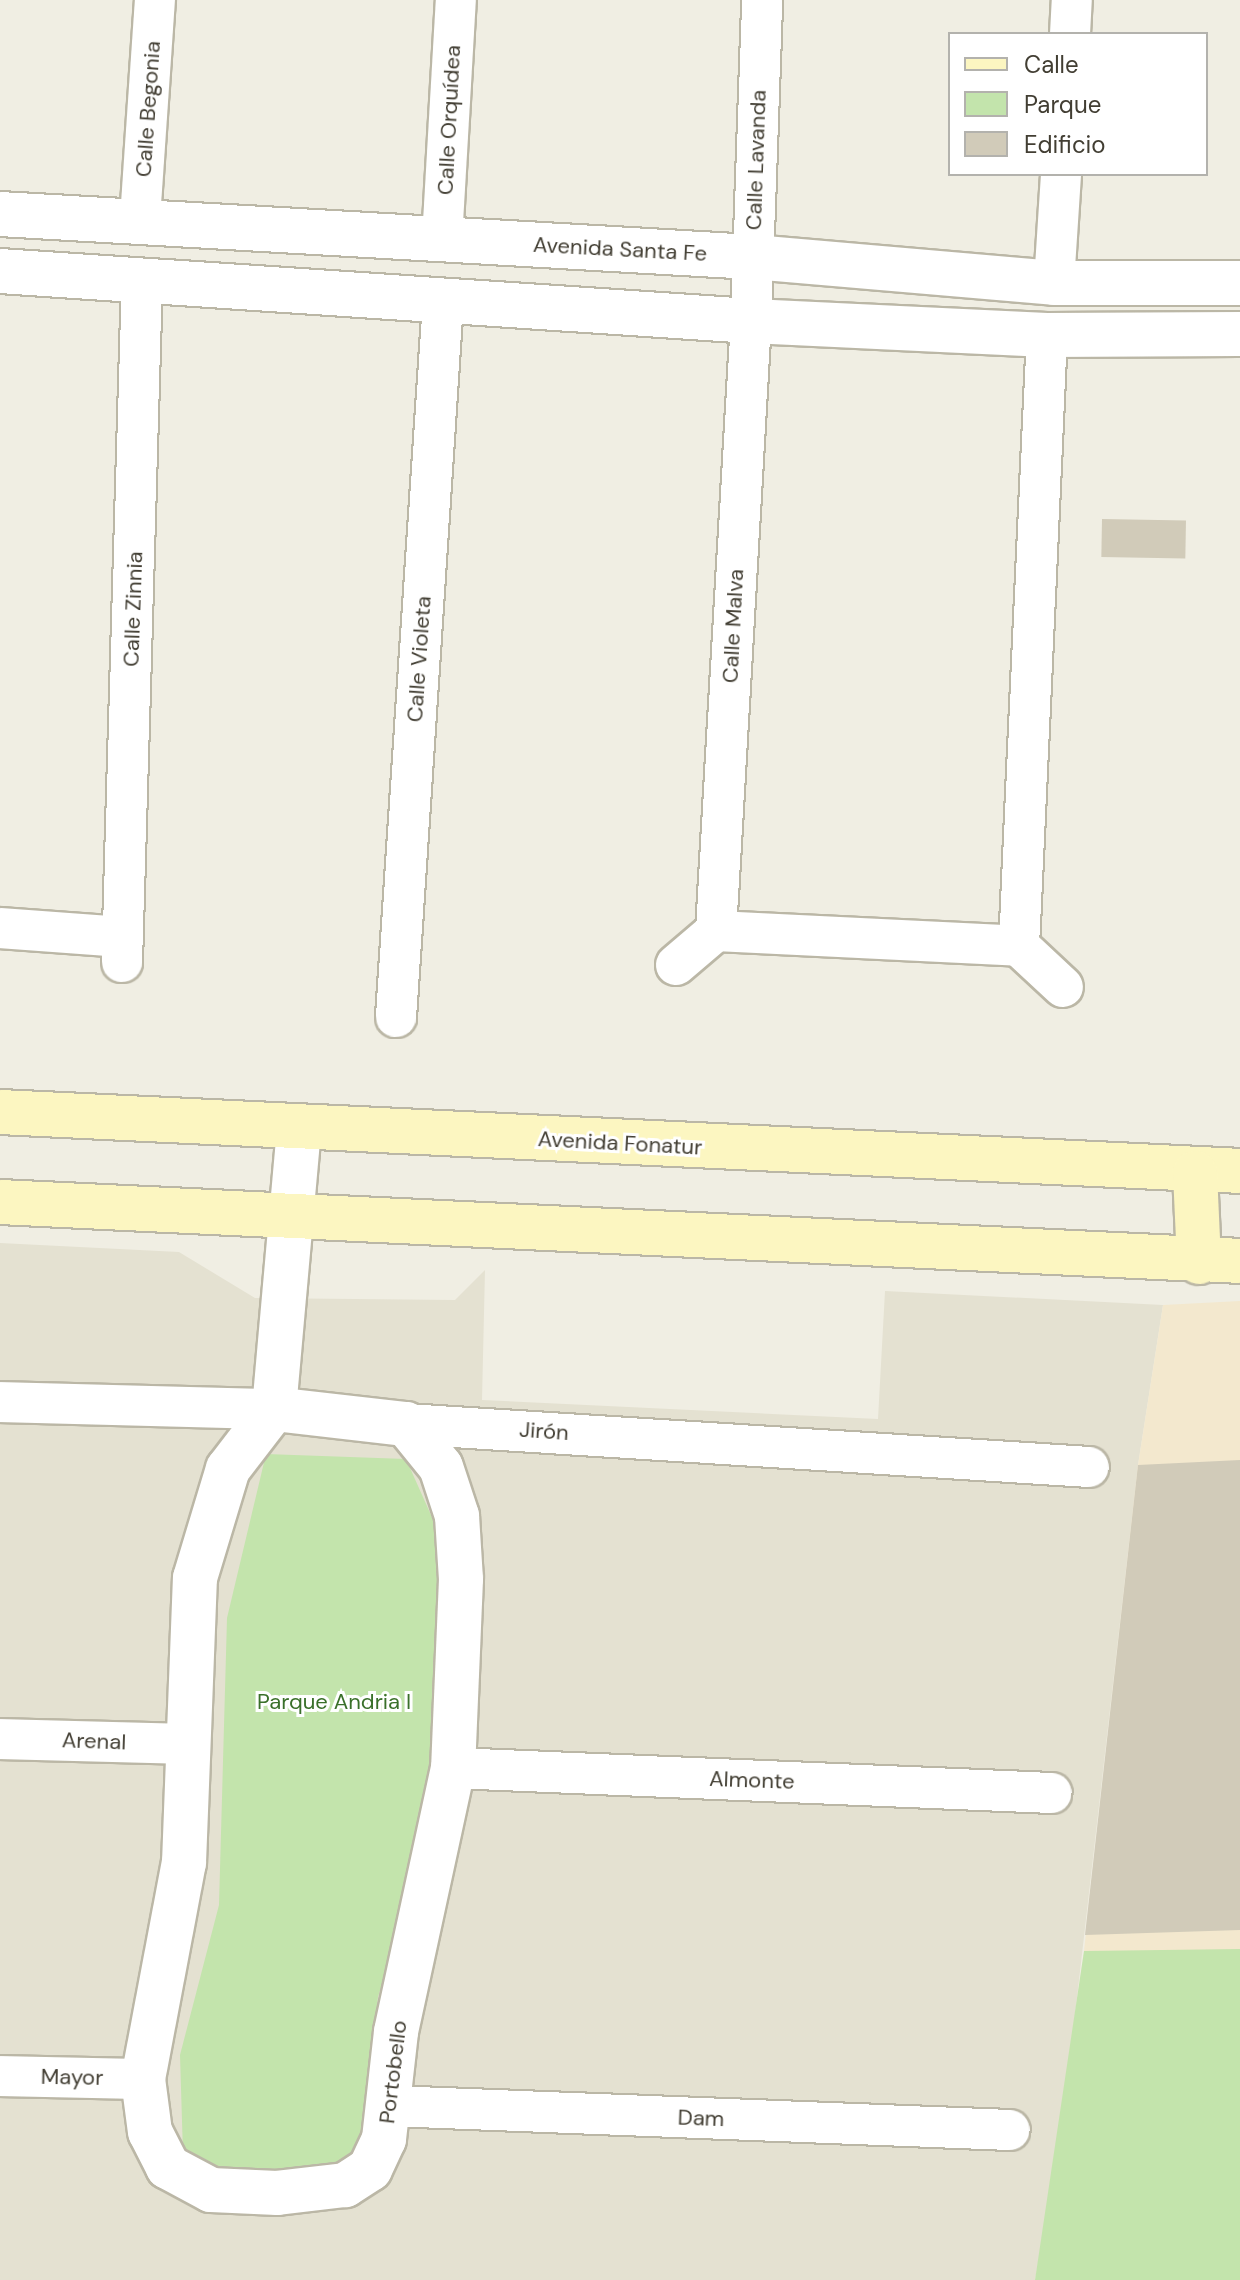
<!DOCTYPE html>
<html>
<head>
<meta charset="utf-8">
<style>
  body { margin:0 }
  #map { position:relative; width:1240px; height:2280px; overflow:hidden; background:#f0eee3; font-family:"DM Sans",sans-serif }
  div>[style] { position:absolute }
  .residential>* { inset:0; background:#e4e1d1 }
  .commercial>* { inset:0; background:#f3e8ce }
  .green>* { inset:0; background:#c3e4ac }
  .building>* { inset:0; background:#d1cbb9; transform-origin:0 0 }
  .roads { filter:drop-shadow(2px 0 #bbb7a6) drop-shadow(-2px 0 #bbb7a6) drop-shadow(0 2px #bbb7a6) drop-shadow(0 -2px #bbb7a6) }
  .minor>* { height:40px; margin:-20px; padding:0 20px; transform-origin:20px; border-radius:20px; background:#fff }
  .tertiary>* { height:44px; margin:-22px; padding:0 22px; transform-origin:22px; border-radius:22px; background:#fff }
  .secondary>* { height:44px; margin:-22px; padding:0 22px; transform-origin:22px; border-radius:22px; background:#fcf6c1 }
  span { translate:-50% -50%; white-space:nowrap; text-align:center; line-height:1.15; -webkit-text-stroke:6px #fff; paint-order:stroke }
  .street-label { font-size:22px; color:#423e33 }
  .park-label { font-size:22px; color:#3a702a }
  .legend { position:absolute; left:948px; top:32px; width:260px; height:144px; box-sizing:border-box; background:#fff; border:2px solid #b3b2ad; margin:0; padding:10px 14px; list-style:none; font-size:24px; color:#423e33 }
  .legend li { display:flex; align-items:center; gap:16px; height:40px }
  .legend b { width:40px; border:2px solid #b3b2ad }
</style>
</head>
<body>
<div id="map">
  <div class="residential">
    <i style="clip-path:polygon(0 1243px,179px 1252px,255px 1298px,455px 1300px,485px 1270px,482px 1400px,878px 1419px,885px 1291px,1163px 1305px,1138px 1465px,1063px 2120px,1035px 2280px,0 2280px)"></i>
  </div>
  <div class="commercial">
    <i style="clip-path:polygon(1240px 1301px,1240px 1951px,1084px 1951px,1138px 1465px,1163px 1305px)"></i>
  </div>
  <div class="green">
    <i style="clip-path:polygon(266px 1454px,406px 1459px,435px 1524px,444px 1699px,438px 1769px,412px 1843px,399px 1931px,378px 1997px,359px 2162px,337px 2174px,200px 2170px,183px 2154px,180px 2055px,219px 1905px,227px 1618px)"></i>
    <i style="clip-path:polygon(1240px 1949px,1240px 2280px,1035px 2280px,1084px 1951px)"></i>
  </div>
  <div class="building">
    <i style="left:1102px;top:519px;width:84px;height:38px;rotate:1deg"></i>
    <i style="clip-path:polygon(1240px 1460px,1240px 1930px,1085px 1935px,1138px 1465px)"></i>
  </div>
  <div class="roads">
    <div class="minor">
      <i style="left:1070px;top:34px;width:34px;rotate:-87deg"></i>
      <i style="left:140px;top:219px;width:220px;rotate:-86.1deg"></i>
      <i style="left:442px;top:240px;width:240px;rotate:-86.7deg"></i>
      <i style="left:1054px;top:283px;width:109px;rotate:-86.3deg"></i>
      <i style="left:0;top:928px;width:123px;rotate:4.2deg"></i>
      <i style="left:716px;top:931px;width:611px;rotate:-86.72deg"></i>
      <i style="left:751px;top:321px;width:321px;rotate:-88deg"></i>
      <i style="left:1019px;top:946px;width:612px;rotate:-87.38deg"></i>
      <i style="left:122px;top:962px;width:681px;rotate:-88.32deg"></i>
      <i style="left:676px;top:965px;width:52px;rotate:-40.4deg"></i>
      <i style="left:716px;top:931px;width:303px;rotate:2.8deg"></i>
      <i style="left:1019px;top:946px;width:60px;rotate:43deg"></i>
      <i style="left:396px;top:1017px;width:718px;rotate:-86.24deg"></i>
      <i style="left:0;top:1402px;width:274px;rotate:1.5deg"></i>
      <i style="left:406px;top:1424px;width:684px;rotate:3.6deg"></i>
      <i style="left:0;top:1739px;width:188px;rotate:1.5deg"></i>
      <i style="left:453px;top:1768px;width:599px;rotate:2.39deg"></i>
      <i style="left:0;top:2076px;width:143px;rotate:1.2deg"></i>
      <i style="left:391px;top:2106px;width:619px;rotate:2.22deg"></i>
    </div>
    <div class="tertiary">
      <i style="left:0;top:214px;width:754px;rotate:3.27deg"></i>
      <i style="left:753px;top:257px;width:302px;rotate:4.9deg"></i>
      <i style="left:1054px;top:283px;width:186px"></i>
      <i style="left:0;top:271px;width:753px;rotate:3.81deg"></i>
      <i style="left:751px;top:321px;width:296px;rotate:2.7deg"></i>
      <i style="left:1047px;top:335px;width:193px;rotate:-0.3deg"></i>
      <i style="left:274px;top:1409px;width:133px;rotate:6.5deg"></i>
      <i style="left:406px;top:1424px;width:55px;rotate:50.9deg"></i>
      <i style="left:441px;top:1467px;width:52px;rotate:71.9deg"></i>
      <i style="left:457px;top:1516px;width:63px;rotate:86.4deg"></i>
      <i style="left:461px;top:1579px;width:189px;rotate:92.4deg"></i>
      <i style="left:453px;top:1768px;width:270px;rotate:102.2deg"></i>
      <i style="left:396px;top:2032px;width:108px;rotate:96.4deg"></i>
      <i style="left:384px;top:2139px;width:33px;rotate:115deg"></i>
      <i style="left:370px;top:2169px;width:30px;rotate:147deg"></i>
      <i style="left:345px;top:2185px;width:68px;rotate:173.3deg"></i>
      <i style="left:277px;top:2193px;width:66px;rotate:-177.4deg"></i>
      <i style="left:211px;top:2190px;width:49px;rotate:-151.9deg"></i>
      <i style="left:168px;top:2167px;width:39px;rotate:-117deg"></i>
      <i style="left:150px;top:2132px;width:53px;rotate:-97.5deg"></i>
      <i style="left:143px;top:2079px;width:220px;rotate:-79.3deg"></i>
      <i style="left:184px;top:1863px;width:285px;rotate:-87.8deg"></i>
      <i style="left:195px;top:1578px;width:114px;rotate:-73.2deg"></i>
      <i style="left:228px;top:1469px;width:76px;rotate:-52.5deg"></i>
      <i style="left:274px;top:1409px;width:283px;rotate:-84.9deg"></i>
    </div>
    <div class="secondary">
      <i style="left:0;top:1112px;width:1241px;rotate:2.72deg"></i>
      <i style="left:1195px;top:1173px;width:89px;rotate:87.4deg"></i>
      <i style="left:0;top:1202px;width:1241px;rotate:2.72deg"></i>
    </div>
  </div>
  <div class="street-label">
    <span style="left:148px;top:109px;rotate:-86deg">Calle Begonia</span>
    <span style="left:449px;top:120px;rotate:-87deg">Calle Orquídea</span>
    <span style="left:756px;top:160px;rotate:-88deg">Calle Lavanda</span>
    <span style="left:620px;top:249px;rotate:3deg">Avenida Santa Fe</span>
    <span style="left:133px;top:609px;rotate:-88deg">Calle Zinnia</span>
    <span style="left:733px;top:626px;rotate:-87deg">Calle Malva</span>
    <span style="left:419px;top:659px;rotate:-86deg">Calle Violeta</span>
    <span style="left:620px;top:1143px;rotate:3deg">Avenida Fonatur</span>
    <span style="left:544px;top:1431px;rotate:4deg">Jirón</span>
    <span style="left:94px;top:1741px;rotate:2deg">Arenal</span>
    <span style="left:752px;top:1780px;rotate:2deg">Almonte</span>
    <span style="left:393px;top:2072px;rotate:-83deg">Portobello</span>
    <span style="left:72px;top:2077px;rotate:1deg">Mayor</span>
    <span style="left:701px;top:2118px;rotate:2deg">Dam</span>
  </div>
  <div class="park-label">
    <span style="left:334px;top:1702px">Parque Andria I</span>
  </div>
  <ul class="legend">
  <li><b style="height:10px;background:#fcf6c1"></b>Calle</li>
  <li><b style="height:22px;background:#c3e4ac"></b>Parque</li>
  <li><b style="height:22px;background:#d1cbb9"></b>Edificio</li>
  </ul>
</div>
</body>
</html>
